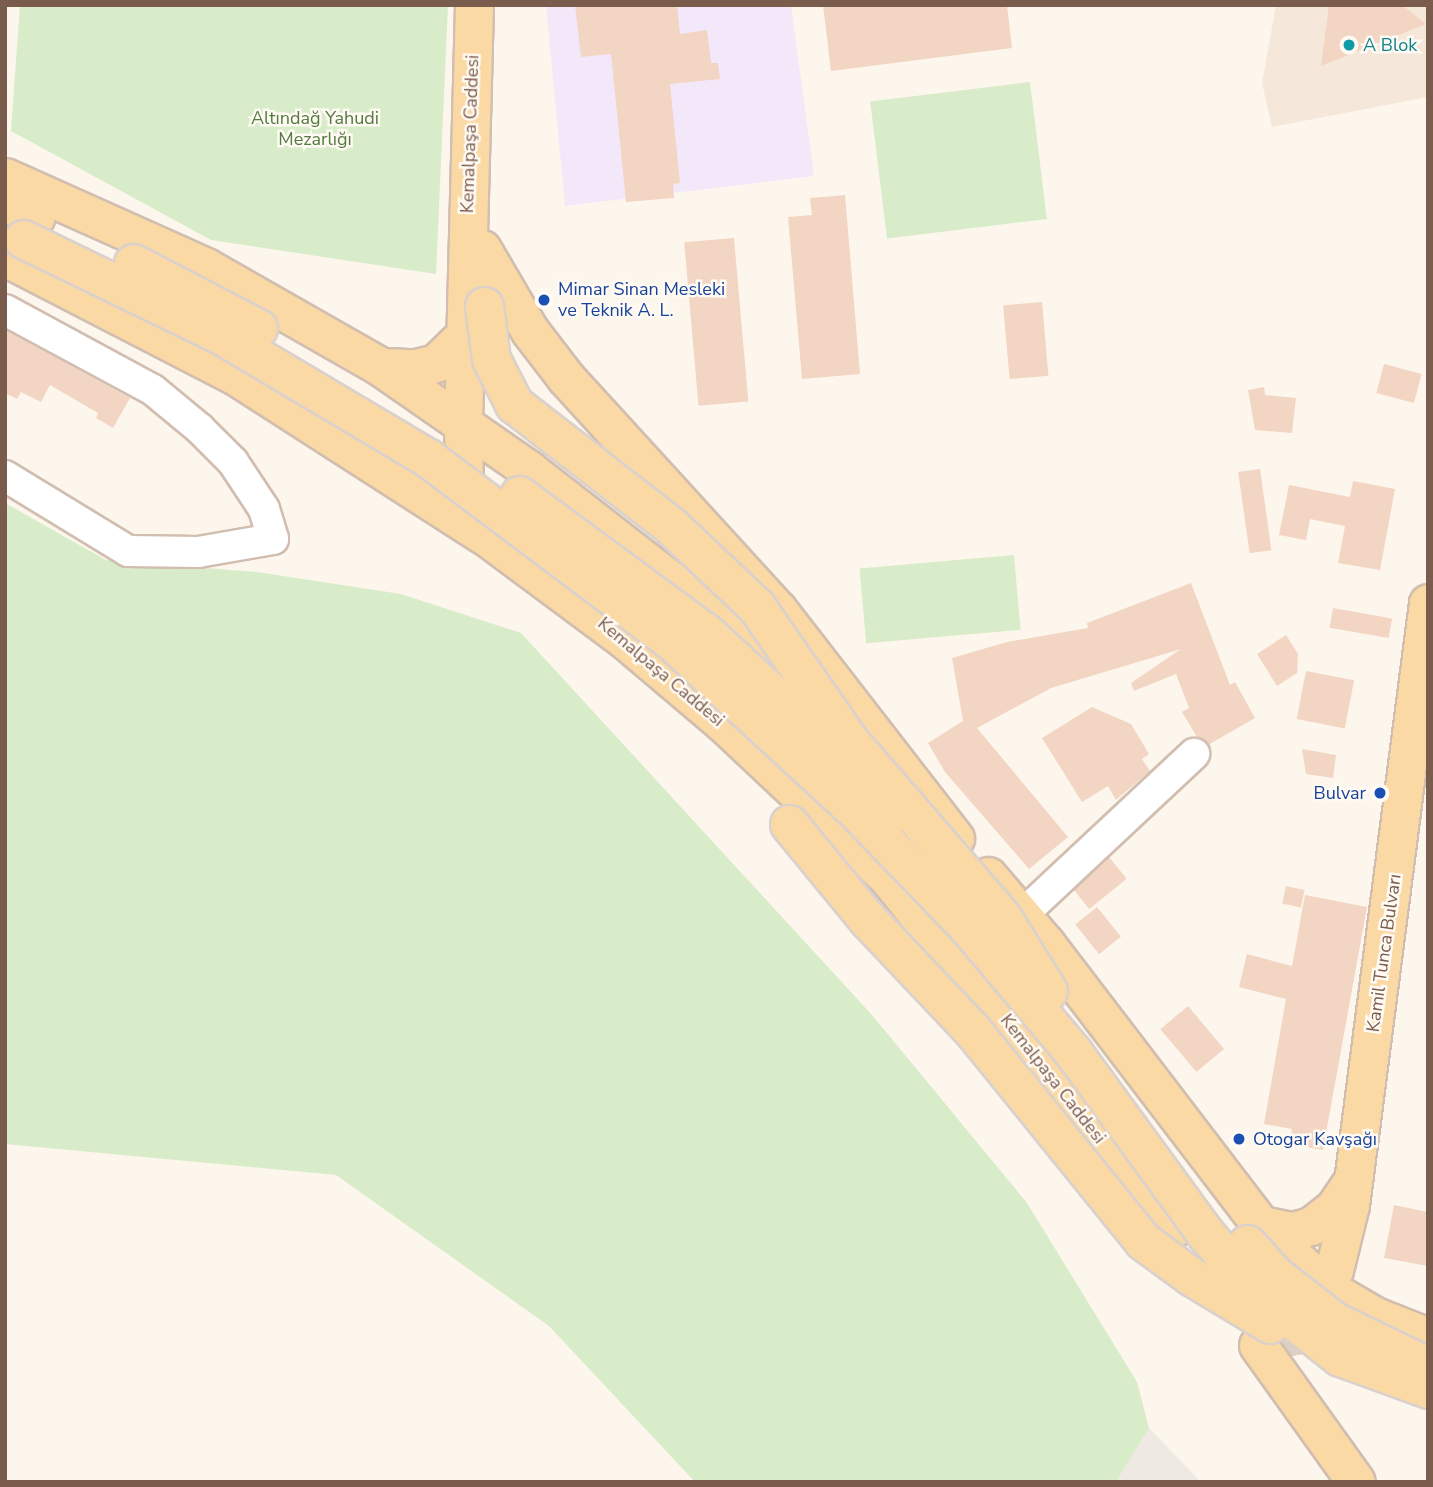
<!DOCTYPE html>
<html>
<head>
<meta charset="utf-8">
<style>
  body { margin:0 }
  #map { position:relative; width:1433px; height:1487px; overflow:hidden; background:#fdf6ec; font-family:"Nunito Sans",sans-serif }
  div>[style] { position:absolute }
  .residential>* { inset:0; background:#f5e8da }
  .industrial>* { inset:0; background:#efe9e4 }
  .education>* { inset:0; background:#f3e8fa }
  .green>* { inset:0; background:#d8ecc9; transform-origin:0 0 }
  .building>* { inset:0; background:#f3d5c3; transform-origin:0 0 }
  .major-tunnel>* { height:37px; margin-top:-18.5px; transform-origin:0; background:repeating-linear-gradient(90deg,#dcd0c4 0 37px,transparent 0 55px) }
  .roads { filter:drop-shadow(2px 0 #d1beb0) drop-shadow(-2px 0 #d1beb0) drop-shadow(0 2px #d1beb0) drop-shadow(0 -2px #d1beb0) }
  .minor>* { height:30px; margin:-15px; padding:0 15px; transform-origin:15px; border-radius:15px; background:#fff }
  .major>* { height:37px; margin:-18.5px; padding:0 18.5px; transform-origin:18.5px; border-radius:18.5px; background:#fbd9a5 }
  .bridges { filter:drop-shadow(2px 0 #dad1cd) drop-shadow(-2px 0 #dad1cd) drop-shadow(0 2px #dad1cd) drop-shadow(0 -2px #dad1cd) }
  .major-bridge>* { height:37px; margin:-18.5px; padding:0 18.5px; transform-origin:18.5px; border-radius:18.5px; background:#fbd9a5 }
  .dots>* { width:19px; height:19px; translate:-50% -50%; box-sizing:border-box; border:4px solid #fffaf3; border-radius:50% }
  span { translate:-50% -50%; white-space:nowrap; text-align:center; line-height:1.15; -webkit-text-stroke:5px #fffaf3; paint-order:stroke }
  .culture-label { font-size:18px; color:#0d838f }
  .left { translate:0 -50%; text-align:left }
  .park-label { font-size:18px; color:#537a41 }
  .street-label { font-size:18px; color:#7a5c4d }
  .transit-label { font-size:18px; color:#164399 }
  .right { translate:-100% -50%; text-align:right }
  .frame { position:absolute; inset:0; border:7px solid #7a5c4d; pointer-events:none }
</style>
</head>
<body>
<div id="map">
  <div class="residential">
    <i style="clip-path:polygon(1276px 5px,1428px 5px,1428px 97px,1272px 127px,1262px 83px)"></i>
  </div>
  <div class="industrial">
    <i style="clip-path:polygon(1149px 1428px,1201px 1482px,1116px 1482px)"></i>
  </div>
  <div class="education">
    <i style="clip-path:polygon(546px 5px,791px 5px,814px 176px,565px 206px)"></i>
  </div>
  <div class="green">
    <i style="clip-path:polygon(20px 5px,448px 5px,436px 274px,211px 240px,11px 131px)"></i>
    <i style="left:1030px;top:82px;width:138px;height:161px;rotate:83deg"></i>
    <i style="clip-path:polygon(5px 503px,106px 560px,257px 572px,401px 594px,521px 633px,872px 1015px,1027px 1203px,1137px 1382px,1149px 1428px,1116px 1482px,695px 1482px,549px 1326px,336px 1175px,5px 1144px)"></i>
    <i style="left:1014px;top:555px;width:75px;height:155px;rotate:85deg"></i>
  </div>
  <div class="building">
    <i style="clip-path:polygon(575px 5px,677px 5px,680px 34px,707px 30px,711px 63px,718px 63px,720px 79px,670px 84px,680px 183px,673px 184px,674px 198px,626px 202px,611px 54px,581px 57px)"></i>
    <i style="clip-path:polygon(823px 5px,1007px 5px,1012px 48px,831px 71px)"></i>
    <i style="clip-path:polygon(1329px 5px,1402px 5px,1426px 24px,1321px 66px)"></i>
    <i style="clip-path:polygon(845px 195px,860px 374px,802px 379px,788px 217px,812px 215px,810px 198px)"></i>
    <i style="left:734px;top:238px;width:164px;height:50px;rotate:85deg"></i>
    <i style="left:1042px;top:302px;width:74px;height:39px;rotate:85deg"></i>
    <i style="clip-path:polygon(5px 330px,130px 398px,113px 428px,96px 418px,98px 413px,50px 385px,41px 402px,21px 392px,17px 399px,5px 393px)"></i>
    <i style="left:1384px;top:364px;width:39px;height:30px;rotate:15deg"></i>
    <i style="clip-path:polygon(1264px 387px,1265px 395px,1296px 398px,1292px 433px,1255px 430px,1248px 390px)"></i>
    <i style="left:1260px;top:469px;width:82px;height:22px;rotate:82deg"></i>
    <i style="clip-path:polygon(1353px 481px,1395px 489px,1380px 570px,1338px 563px,1345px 526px,1310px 519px,1306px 540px,1279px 535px,1289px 485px,1350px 497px)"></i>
    <i style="clip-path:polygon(1191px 583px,1230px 685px,1235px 682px,1255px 718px,1208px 745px,1197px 737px,1182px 712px,1189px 708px,1176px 674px,1134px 691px,1131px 683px,1181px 649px,1051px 688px,977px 728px,1068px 837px,1029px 869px,945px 772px,928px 743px,963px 721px,952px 658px,1007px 642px,1088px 628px,1087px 623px)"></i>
    <i style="left:1333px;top:608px;width:60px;height:20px;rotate:10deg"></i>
    <i style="clip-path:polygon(1286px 635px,1298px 654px,1297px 673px,1277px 686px,1257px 654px)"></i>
    <i style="left:1306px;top:671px;width:49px;height:49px;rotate:11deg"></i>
    <i style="clip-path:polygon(1092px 707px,1131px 724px,1149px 754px,1142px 759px,1150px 771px,1116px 800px,1108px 786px,1082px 802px,1042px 738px)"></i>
    <i style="clip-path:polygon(1302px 749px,1336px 755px,1333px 778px,1306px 774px)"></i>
    <i style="left:1109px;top:857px;width:28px;height:48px;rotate:51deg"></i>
    <i style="left:1286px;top:886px;width:19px;height:18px;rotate:12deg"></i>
    <i style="clip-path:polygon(1305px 895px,1367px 907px,1323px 1150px,1289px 1144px,1292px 1129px,1264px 1124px,1286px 999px,1239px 987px,1247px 954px,1292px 966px)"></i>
    <i style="left:1097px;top:907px;width:38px;height:28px;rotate:51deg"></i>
    <i style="left:1188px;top:1006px;width:56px;height:36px;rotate:50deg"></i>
    <i style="clip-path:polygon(1394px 1205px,1428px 1212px,1428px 1266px,1384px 1258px)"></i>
  </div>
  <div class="major-tunnel">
    <i style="left:1296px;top:1355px;width:23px;rotate:-100deg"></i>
    <i style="left:1292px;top:1332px;width:14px;rotate:-73deg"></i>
    <i style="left:1296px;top:1319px;width:25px;rotate:-43deg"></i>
  </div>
  <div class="roads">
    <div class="minor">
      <i style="left:5px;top:310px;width:168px;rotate:28.4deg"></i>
      <i style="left:153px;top:390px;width:60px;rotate:39.6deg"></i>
      <i style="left:199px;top:428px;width:48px;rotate:45deg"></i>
      <i style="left:233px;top:462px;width:56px;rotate:56.6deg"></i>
      <i style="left:264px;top:509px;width:31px;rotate:73deg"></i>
      <i style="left:273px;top:539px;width:76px;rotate:170.2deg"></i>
      <i style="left:198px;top:552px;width:70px;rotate:-179.2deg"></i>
      <i style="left:128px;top:551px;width:144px;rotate:-148.6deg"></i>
      <i style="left:1022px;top:915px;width:236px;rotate:-43.1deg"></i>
    </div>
    <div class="major">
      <i style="left:474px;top:5px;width:417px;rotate:91.5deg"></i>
      <i style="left:463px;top:422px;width:68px;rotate:89.2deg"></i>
      <i style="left:464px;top:490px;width:26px;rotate:77deg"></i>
      <i style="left:470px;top:515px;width:29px;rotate:52deg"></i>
      <i style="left:488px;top:538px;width:169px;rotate:36.6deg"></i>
      <i style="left:624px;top:639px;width:128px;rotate:40.3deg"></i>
      <i style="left:722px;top:722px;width:228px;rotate:43.2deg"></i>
      <i style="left:888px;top:878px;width:452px;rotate:51.1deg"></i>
      <i style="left:5px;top:177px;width:220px;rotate:24.1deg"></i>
      <i style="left:206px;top:267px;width:202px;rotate:29.7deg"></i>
      <i style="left:381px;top:367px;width:180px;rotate:34.8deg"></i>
      <i style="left:529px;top:470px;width:189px;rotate:37.9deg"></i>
      <i style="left:678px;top:586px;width:181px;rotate:41.2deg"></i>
      <i style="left:5px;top:202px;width:34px;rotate:26deg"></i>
      <i style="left:482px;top:249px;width:95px;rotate:59.7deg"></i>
      <i style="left:530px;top:331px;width:59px;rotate:52.5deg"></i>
      <i style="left:566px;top:378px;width:314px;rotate:47.6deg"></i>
      <i style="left:778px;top:610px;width:289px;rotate:52.2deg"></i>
      <i style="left:5px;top:257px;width:258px;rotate:27.3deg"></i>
      <i style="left:234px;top:375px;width:295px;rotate:32.7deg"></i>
      <i style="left:381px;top:367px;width:35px;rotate:2deg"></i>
      <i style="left:416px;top:368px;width:21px;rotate:-14deg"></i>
      <i style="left:436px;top:363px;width:39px;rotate:-44deg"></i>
      <i style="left:988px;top:876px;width:89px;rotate:49.5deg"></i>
      <i style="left:1046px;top:944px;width:354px;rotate:52.6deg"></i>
      <i style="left:1261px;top:1225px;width:91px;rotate:43.7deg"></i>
      <i style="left:1327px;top:1288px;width:56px;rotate:30.3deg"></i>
      <i style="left:1375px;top:1316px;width:57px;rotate:21.6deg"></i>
      <i style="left:1261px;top:1225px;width:33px;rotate:11deg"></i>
      <i style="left:1293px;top:1231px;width:19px;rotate:-16deg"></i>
      <i style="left:1311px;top:1226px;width:29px;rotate:-38deg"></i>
      <i style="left:1334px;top:1208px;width:32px;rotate:-56deg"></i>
      <i style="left:1321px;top:1299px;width:32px;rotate:-66deg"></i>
      <i style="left:1334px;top:1270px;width:67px;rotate:-76.2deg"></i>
      <i style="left:1350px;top:1205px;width:607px;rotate:-82.62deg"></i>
      <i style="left:1258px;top:1345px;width:168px;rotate:54.4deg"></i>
    </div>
  </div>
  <div class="bridges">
    <div class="major-bridge">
      <i style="left:23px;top:239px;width:220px;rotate:25.9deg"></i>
      <i style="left:221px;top:335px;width:241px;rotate:30.7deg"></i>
      <i style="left:428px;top:458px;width:301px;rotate:36.9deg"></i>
      <i style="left:669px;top:639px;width:251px;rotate:42.6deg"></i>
      <i style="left:854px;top:809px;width:163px;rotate:46deg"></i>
      <i style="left:967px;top:926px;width:165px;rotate:49.9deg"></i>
      <i style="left:1073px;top:1052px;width:224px;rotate:53.9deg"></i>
      <i style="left:1205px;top:1233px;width:71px;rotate:49.6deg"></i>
      <i style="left:1251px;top:1287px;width:113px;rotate:38.2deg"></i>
      <i style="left:1340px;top:1357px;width:94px;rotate:20deg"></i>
      <i style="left:133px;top:263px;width:141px;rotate:27.5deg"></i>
      <i style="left:484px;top:306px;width:53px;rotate:82.5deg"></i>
      <i style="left:491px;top:359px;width:51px;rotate:62.9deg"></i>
      <i style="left:514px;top:404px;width:199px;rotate:37.8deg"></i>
      <i style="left:671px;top:526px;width:117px;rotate:43.3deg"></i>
      <i style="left:756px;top:606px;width:162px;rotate:55.3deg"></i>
      <i style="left:848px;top:739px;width:235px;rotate:49.1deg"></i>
      <i style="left:1002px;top:917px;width:87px;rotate:58.1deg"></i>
      <i style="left:519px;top:495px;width:231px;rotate:36.4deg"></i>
      <i style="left:705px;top:632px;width:180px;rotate:42.5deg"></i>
      <i style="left:838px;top:754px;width:80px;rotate:48.5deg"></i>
      <i style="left:789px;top:824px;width:123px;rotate:50.6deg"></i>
      <i style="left:867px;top:919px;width:154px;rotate:46.6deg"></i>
      <i style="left:973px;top:1031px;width:270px;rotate:51deg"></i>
      <i style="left:1143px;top:1241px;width:61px;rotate:36.3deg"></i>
      <i style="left:1192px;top:1277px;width:91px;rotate:31.1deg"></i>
      <i style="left:1247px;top:1244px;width:40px;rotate:48deg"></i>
      <i style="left:1274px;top:1274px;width:76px;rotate:38.1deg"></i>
      <i style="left:1334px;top:1321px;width:88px;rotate:25.7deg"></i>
    </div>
  </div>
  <div class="dots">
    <i style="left:1349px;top:45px;background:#0f9aa8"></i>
    <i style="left:544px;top:300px;background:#1a4fb4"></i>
    <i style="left:1380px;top:793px;background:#1a4fb4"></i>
    <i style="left:1239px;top:1139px;background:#1a4fb4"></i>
  </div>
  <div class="culture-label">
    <span class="left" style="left:1363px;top:45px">A Blok</span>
  </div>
  <div class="park-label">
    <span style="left:315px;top:129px">Altındağ Yahudi<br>Mezarlığı</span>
  </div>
  <div class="street-label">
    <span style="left:470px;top:134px;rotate:-88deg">Kemalpaşa Caddesi</span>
    <span style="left:661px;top:672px;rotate:40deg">Kemalpaşa Caddesi</span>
    <span style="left:1384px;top:953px;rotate:-82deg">Kamil Tunca Bulvarı</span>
    <span style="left:1053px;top:1079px;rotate:52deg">Kemalpaşa Caddesi</span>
  </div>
  <div class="transit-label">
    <span class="left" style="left:558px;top:300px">Mimar Sinan Mesleki<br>ve Teknik A. L.</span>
    <span class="right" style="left:1366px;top:793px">Bulvar</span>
    <span class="left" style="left:1253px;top:1139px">Otogar Kavşağı</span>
  </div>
  <div class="frame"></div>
</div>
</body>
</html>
